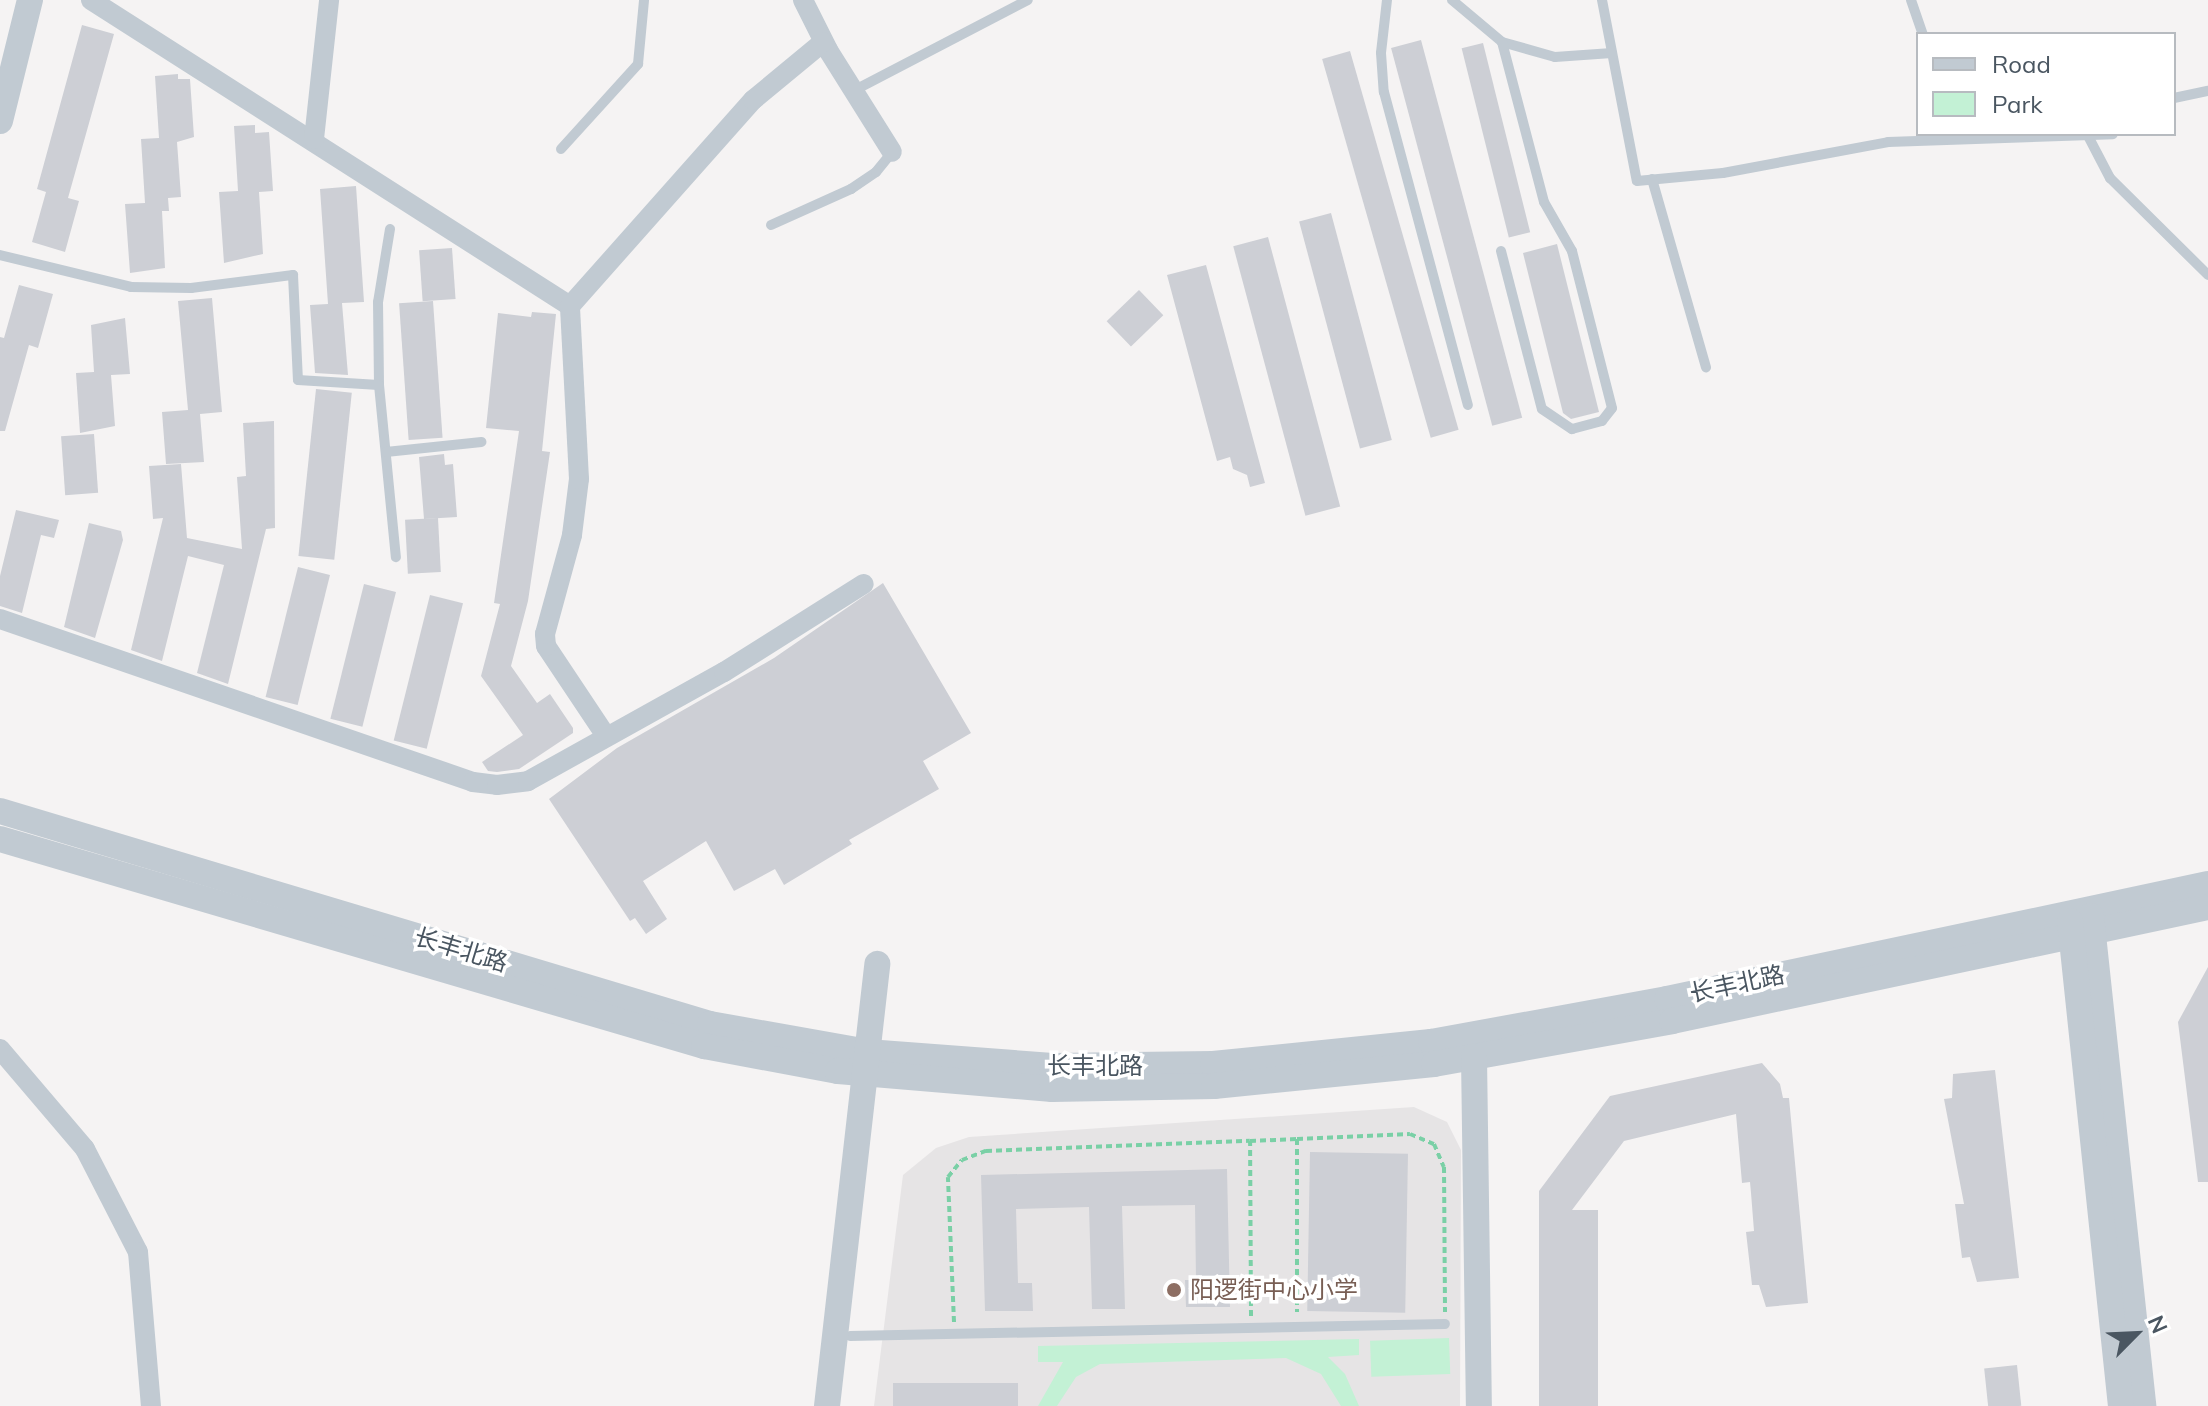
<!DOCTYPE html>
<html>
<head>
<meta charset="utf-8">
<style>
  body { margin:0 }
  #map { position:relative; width:2208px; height:1406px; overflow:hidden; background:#f5f3f3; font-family:Mulish,"Noto Sans SC",sans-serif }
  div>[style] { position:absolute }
  .education>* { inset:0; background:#e6e4e5 }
  .green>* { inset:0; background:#c3f1d5; transform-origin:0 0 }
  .building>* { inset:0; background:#cdcfd5; transform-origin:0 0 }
  .path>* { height:4px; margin-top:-2px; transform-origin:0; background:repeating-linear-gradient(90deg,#7ad0a6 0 6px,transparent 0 10px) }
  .service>* { height:10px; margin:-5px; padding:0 5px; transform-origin:5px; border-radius:5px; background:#c1cad2 }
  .minor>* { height:20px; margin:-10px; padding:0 10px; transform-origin:10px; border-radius:10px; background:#c1cad2 }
  .tertiary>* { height:26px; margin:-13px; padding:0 13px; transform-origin:13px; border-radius:13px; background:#c1cad2 }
  .dots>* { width:22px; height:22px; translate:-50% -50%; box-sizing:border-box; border:4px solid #fff; border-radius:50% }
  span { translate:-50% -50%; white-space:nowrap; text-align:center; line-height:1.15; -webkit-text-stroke:7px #fff; paint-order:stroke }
  .street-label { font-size:24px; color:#4a5661 }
  .education-label { font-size:24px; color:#785e54 }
  .left { translate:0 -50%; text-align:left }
  .legend { position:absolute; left:1916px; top:32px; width:260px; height:104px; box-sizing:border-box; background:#fff; border:2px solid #b7bbc0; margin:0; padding:10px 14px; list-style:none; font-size:24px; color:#4a5661 }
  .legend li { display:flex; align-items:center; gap:16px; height:40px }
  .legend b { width:40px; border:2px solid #b7bbc0 }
  .north { position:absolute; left:2096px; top:1294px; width:80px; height:80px; -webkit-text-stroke:6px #fff; paint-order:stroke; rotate:66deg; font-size:22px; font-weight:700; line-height:32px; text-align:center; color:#4a5661 }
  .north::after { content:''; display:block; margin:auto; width:28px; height:36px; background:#4a5661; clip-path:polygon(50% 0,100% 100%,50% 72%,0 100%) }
</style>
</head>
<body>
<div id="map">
  <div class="education">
    <i style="clip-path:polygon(1414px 1107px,1447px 1122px,1461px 1150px,1460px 1406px,874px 1406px,903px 1175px,936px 1148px,969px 1137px)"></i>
  </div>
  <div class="green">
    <i style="left:1449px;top:1338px;width:36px;height:79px;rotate:88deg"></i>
    <i style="clip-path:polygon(1359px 1339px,1359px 1355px,1328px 1357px,1345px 1374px,1359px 1406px,1341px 1406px,1321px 1374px,1286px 1358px,1100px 1364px,1076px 1377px,1057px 1406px,1038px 1406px,1063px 1362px,1038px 1362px,1038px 1346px)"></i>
  </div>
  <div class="building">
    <i style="clip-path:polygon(82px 25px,114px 34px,68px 198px,79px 201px,65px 252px,32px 242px,46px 192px,37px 189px)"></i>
    <i style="left:1421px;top:40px;width:391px;height:31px;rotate:75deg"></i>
    <i style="left:1483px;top:43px;width:195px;height:22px;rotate:76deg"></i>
    <i style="left:1350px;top:51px;width:394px;height:29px;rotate:74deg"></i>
    <i style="clip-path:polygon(178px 74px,178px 79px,190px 79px,194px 137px,177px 142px,181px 197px,168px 198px,169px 211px,162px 211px,165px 268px,130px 273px,125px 204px,145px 203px,141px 139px,159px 138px,155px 76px)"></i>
    <i style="clip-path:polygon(255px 125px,255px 133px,269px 132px,273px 191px,259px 192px,263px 254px,224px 263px,219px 192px,238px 191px,234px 126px)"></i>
    <i style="clip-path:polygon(356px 186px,364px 302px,342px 303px,348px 375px,315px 373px,310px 305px,328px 304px,320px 189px)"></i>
    <i style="left:1331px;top:213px;width:235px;height:33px;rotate:75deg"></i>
    <i style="left:1268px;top:237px;width:279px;height:36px;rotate:75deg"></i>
    <i style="clip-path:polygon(1557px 244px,1599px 412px,1571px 419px,1563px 413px,1523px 253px)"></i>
    <i style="left:452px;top:248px;width:51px;height:33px;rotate:86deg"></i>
    <i style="clip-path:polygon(1206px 265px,1265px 483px,1250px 487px,1247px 475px,1233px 469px,1230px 457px,1217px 461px,1167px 275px)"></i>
    <i style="clip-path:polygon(19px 285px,53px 294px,38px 348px,29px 345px,5px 431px,0 431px,0 337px,4px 338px)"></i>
    <i style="left:1139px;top:290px;width:35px;height:45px;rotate:46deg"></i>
    <i style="clip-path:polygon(212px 298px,222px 412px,200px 414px,204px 462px,166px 464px,162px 412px,188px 410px,178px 301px)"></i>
    <i style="left:433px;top:301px;width:137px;height:34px;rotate:86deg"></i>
    <i style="clip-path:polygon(532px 312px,556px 314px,542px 451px,550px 452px,528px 601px,511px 666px,537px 703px,550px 694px,573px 728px,573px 733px,519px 769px,497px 772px,488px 771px,482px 762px,523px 735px,481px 676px,500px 604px,494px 603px,519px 431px,486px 428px,498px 313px,531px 317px)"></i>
    <i style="clip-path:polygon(125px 318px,130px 374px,111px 375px,115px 426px,80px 433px,76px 373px,94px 372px,91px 325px)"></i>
    <i style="left:316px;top:389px;width:36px;height:168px;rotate:6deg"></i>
    <i style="clip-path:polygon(274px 421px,275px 528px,266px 529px,228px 684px,197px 673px,224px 565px,188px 556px,162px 661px,131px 650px,163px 518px,153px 519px,149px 466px,181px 464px,187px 538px,242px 549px,237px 477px,246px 476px,243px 423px)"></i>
    <i style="left:94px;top:434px;width:59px;height:33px;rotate:86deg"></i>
    <i style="clip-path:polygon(444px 454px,445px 465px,453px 464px,457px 517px,424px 519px,419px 457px)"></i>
    <i style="clip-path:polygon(16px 510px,59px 520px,54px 538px,41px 535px,22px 613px,0 606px,0 576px)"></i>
    <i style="left:438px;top:518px;width:54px;height:33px;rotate:87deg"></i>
    <i style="clip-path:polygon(89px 523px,121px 531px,123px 540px,95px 638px,64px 627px)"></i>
    <i style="left:298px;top:567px;width:33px;height:134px;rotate:14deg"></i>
    <i style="clip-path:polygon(883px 583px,971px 733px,923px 761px,939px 789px,849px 840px,852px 844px,784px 885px,775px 869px,734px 891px,706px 841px,643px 881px,667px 919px,646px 934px,635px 918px,630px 921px,549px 799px,617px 748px,774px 658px)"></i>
    <i style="left:364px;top:584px;width:33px;height:139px;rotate:14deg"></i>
    <i style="left:430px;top:595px;width:34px;height:150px;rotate:14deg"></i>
    <i style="clip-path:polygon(2208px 967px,2208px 1182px,2198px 1182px,2178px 1022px)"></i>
    <i style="clip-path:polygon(1762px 1063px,1780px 1084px,1783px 1098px,1789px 1098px,1808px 1303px,1766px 1307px,1759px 1285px,1752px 1285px,1746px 1232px,1754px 1231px,1751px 1193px,1750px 1182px,1742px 1183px,1736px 1114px,1624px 1141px,1572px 1210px,1598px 1210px,1598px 1406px,1539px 1406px,1539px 1191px,1610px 1096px)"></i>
    <i style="clip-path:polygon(1995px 1070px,2019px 1278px,1977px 1282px,1970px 1257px,1962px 1258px,1955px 1204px,1964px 1204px,1944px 1099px,1952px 1098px,1953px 1074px)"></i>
    <i style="left:1310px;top:1152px;width:98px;height:159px;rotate:1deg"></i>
    <i style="clip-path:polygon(1227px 1169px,1230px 1307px,1186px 1307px,1185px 1280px,1196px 1280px,1195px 1205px,1122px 1206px,1125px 1309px,1092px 1309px,1089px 1207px,1016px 1209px,1018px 1283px,1032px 1283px,1033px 1311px,985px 1311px,981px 1175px)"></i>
    <i style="left:2017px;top:1365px;width:41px;height:33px;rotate:84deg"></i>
    <i style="left:1018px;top:1383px;width:23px;height:125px;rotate:90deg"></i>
  </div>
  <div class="path">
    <i style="left:1297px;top:1139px;width:113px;rotate:-2.5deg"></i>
    <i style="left:1410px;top:1134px;width:26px;rotate:23deg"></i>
    <i style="left:1434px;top:1144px;width:25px;rotate:67deg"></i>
    <i style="left:1444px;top:1167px;width:145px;rotate:89.6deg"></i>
    <i style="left:1251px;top:1316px;width:175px;rotate:-90.3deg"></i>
    <i style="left:1250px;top:1141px;width:47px;rotate:-2.4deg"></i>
    <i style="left:1297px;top:1139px;width:173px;rotate:90deg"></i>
    <i style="left:954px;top:1322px;width:145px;rotate:-92.4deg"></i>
    <i style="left:948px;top:1177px;width:22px;rotate:-51deg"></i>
    <i style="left:962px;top:1160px;width:26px;rotate:-21deg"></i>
    <i style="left:986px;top:1151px;width:264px;rotate:-2.2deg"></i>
  </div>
  <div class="service">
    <i style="left:1387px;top:0;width:53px;rotate:96.5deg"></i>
    <i style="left:1381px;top:53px;width:39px;rotate:86deg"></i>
    <i style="left:1384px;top:92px;width:324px;rotate:75deg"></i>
    <i style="left:1452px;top:0;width:65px;rotate:40deg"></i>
    <i style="left:1502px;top:42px;width:55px;rotate:15.8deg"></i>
    <i style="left:1555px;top:57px;width:57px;rotate:-4deg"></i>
    <i style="left:1602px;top:0;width:184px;rotate:79.1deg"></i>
    <i style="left:1637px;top:181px;width:86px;rotate:-5.3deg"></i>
    <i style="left:1723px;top:173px;width:168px;rotate:-10.6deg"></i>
    <i style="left:1888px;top:142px;width:225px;rotate:-2deg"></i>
    <i style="left:1911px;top:0;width:36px;rotate:71deg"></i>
    <i style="left:853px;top:91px;width:197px;rotate:-27.5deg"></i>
    <i style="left:2174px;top:98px;width:35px;rotate:-12deg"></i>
    <i style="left:2087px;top:134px;width:50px;rotate:62.4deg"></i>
    <i style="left:2110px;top:178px;width:138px;rotate:44.7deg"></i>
    <i style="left:561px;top:149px;width:115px;rotate:-47.8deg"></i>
    <i style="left:638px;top:64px;width:64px;rotate:-84.6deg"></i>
    <i style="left:1652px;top:179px;width:196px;rotate:74deg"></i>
    <i style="left:771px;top:225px;width:88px;rotate:-24.2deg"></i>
    <i style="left:851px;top:189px;width:30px;rotate:-34deg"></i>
    <i style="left:876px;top:172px;width:26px;rotate:-51deg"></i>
    <i style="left:390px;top:229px;width:74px;rotate:99.3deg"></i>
    <i style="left:378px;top:302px;width:83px;rotate:89.3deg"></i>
    <i style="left:379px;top:385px;width:173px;rotate:84.4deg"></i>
    <i style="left:1501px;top:251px;width:163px;rotate:75.5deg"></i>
    <i style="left:1542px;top:409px;width:36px;rotate:34deg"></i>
    <i style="left:1572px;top:429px;width:31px;rotate:-15deg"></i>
    <i style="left:1602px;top:421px;width:16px;rotate:-52deg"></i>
    <i style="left:1612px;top:408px;width:162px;rotate:-104.3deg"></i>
    <i style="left:1572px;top:251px;width:56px;rotate:-119.7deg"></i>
    <i style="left:1544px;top:202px;width:165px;rotate:-104.7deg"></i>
    <i style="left:0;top:255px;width:135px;rotate:13.7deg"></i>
    <i style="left:131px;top:287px;width:60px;rotate:1deg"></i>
    <i style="left:191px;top:288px;width:103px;rotate:-7.3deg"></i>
    <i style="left:293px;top:275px;width:105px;rotate:87.3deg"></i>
    <i style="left:298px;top:380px;width:81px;rotate:3.5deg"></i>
    <i style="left:386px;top:452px;width:96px;rotate:-6deg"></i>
    <i style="left:850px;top:1336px;width:595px;rotate:-1.16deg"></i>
  </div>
  <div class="minor">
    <i style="left:91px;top:0;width:568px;rotate:32.57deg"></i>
    <i style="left:803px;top:0;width:56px;rotate:63.4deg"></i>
    <i style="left:828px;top:50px;width:120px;rotate:57.9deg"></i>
    <i style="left:314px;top:139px;width:140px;rotate:-83.8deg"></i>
    <i style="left:0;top:619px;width:500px;rotate:19.01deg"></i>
    <i style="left:473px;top:782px;width:24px;rotate:7deg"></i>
    <i style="left:497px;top:785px;width:31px;rotate:-7deg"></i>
    <i style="left:528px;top:781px;width:224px;rotate:-29.1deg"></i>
    <i style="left:724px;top:672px;width:165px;rotate:-32.2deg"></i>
    <i style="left:606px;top:736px;width:108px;rotate:-123.7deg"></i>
    <i style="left:546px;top:646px;width:12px;rotate:-95deg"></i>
    <i style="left:545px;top:634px;width:103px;rotate:-74.7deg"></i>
    <i style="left:572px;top:535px;width:56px;rotate:-82.9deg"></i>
    <i style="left:579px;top:479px;width:173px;rotate:-93deg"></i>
    <i style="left:570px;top:306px;width:276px;rotate:-48.4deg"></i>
    <i style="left:753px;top:100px;width:91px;rotate:-39.6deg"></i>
    <i style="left:0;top:1049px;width:131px;rotate:49.6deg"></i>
    <i style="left:85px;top:1149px;width:116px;rotate:62.8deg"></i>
    <i style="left:138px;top:1252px;width:155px;rotate:85.2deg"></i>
  </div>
  <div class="tertiary">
    <i style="left:0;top:121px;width:125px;rotate:-76.1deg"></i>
    <i style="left:0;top:811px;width:741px;rotate:16.7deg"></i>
    <i style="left:710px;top:1024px;width:159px;rotate:10.1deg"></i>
    <i style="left:867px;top:1052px;width:186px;rotate:4.3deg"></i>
    <i style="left:1052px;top:1066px;width:161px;rotate:-0.7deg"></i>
    <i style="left:1213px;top:1064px;width:219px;rotate:-5.8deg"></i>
    <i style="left:1431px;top:1042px;width:240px;rotate:-10.3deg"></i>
    <i style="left:1667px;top:999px;width:553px;rotate:-12deg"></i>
    <i style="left:0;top:839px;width:734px;rotate:16.39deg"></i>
    <i style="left:704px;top:1046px;width:136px;rotate:10.6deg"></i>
    <i style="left:838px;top:1071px;width:215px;rotate:4.8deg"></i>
    <i style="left:1052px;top:1089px;width:162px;rotate:-1.1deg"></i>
    <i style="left:1214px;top:1086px;width:221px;rotate:-5.7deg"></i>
    <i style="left:1434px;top:1064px;width:242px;rotate:-10.2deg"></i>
    <i style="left:1672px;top:1021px;width:548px;rotate:-12.01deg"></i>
    <i style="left:2091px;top:916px;width:493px;rotate:83.9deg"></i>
    <i style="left:2070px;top:921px;width:488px;rotate:84deg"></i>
    <i style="left:1474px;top:1057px;width:349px;rotate:89.2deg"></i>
    <i style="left:827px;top:1406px;width:445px;rotate:-83.5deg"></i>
  </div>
  <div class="dots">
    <i style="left:1174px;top:1290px;background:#8d6e63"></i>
  </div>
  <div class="street-label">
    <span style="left:461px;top:950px;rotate:17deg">长丰北路</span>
    <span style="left:1737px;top:984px;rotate:-12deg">长丰北路</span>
    <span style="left:1095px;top:1066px">长丰北路</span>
  </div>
  <div class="education-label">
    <span class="left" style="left:1190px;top:1290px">阳逻街中心小学</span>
  </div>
  <ul class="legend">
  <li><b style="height:10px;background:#c1cad2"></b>Road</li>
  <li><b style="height:22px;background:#c3f1d5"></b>Park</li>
  </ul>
  <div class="north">N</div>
</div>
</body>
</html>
